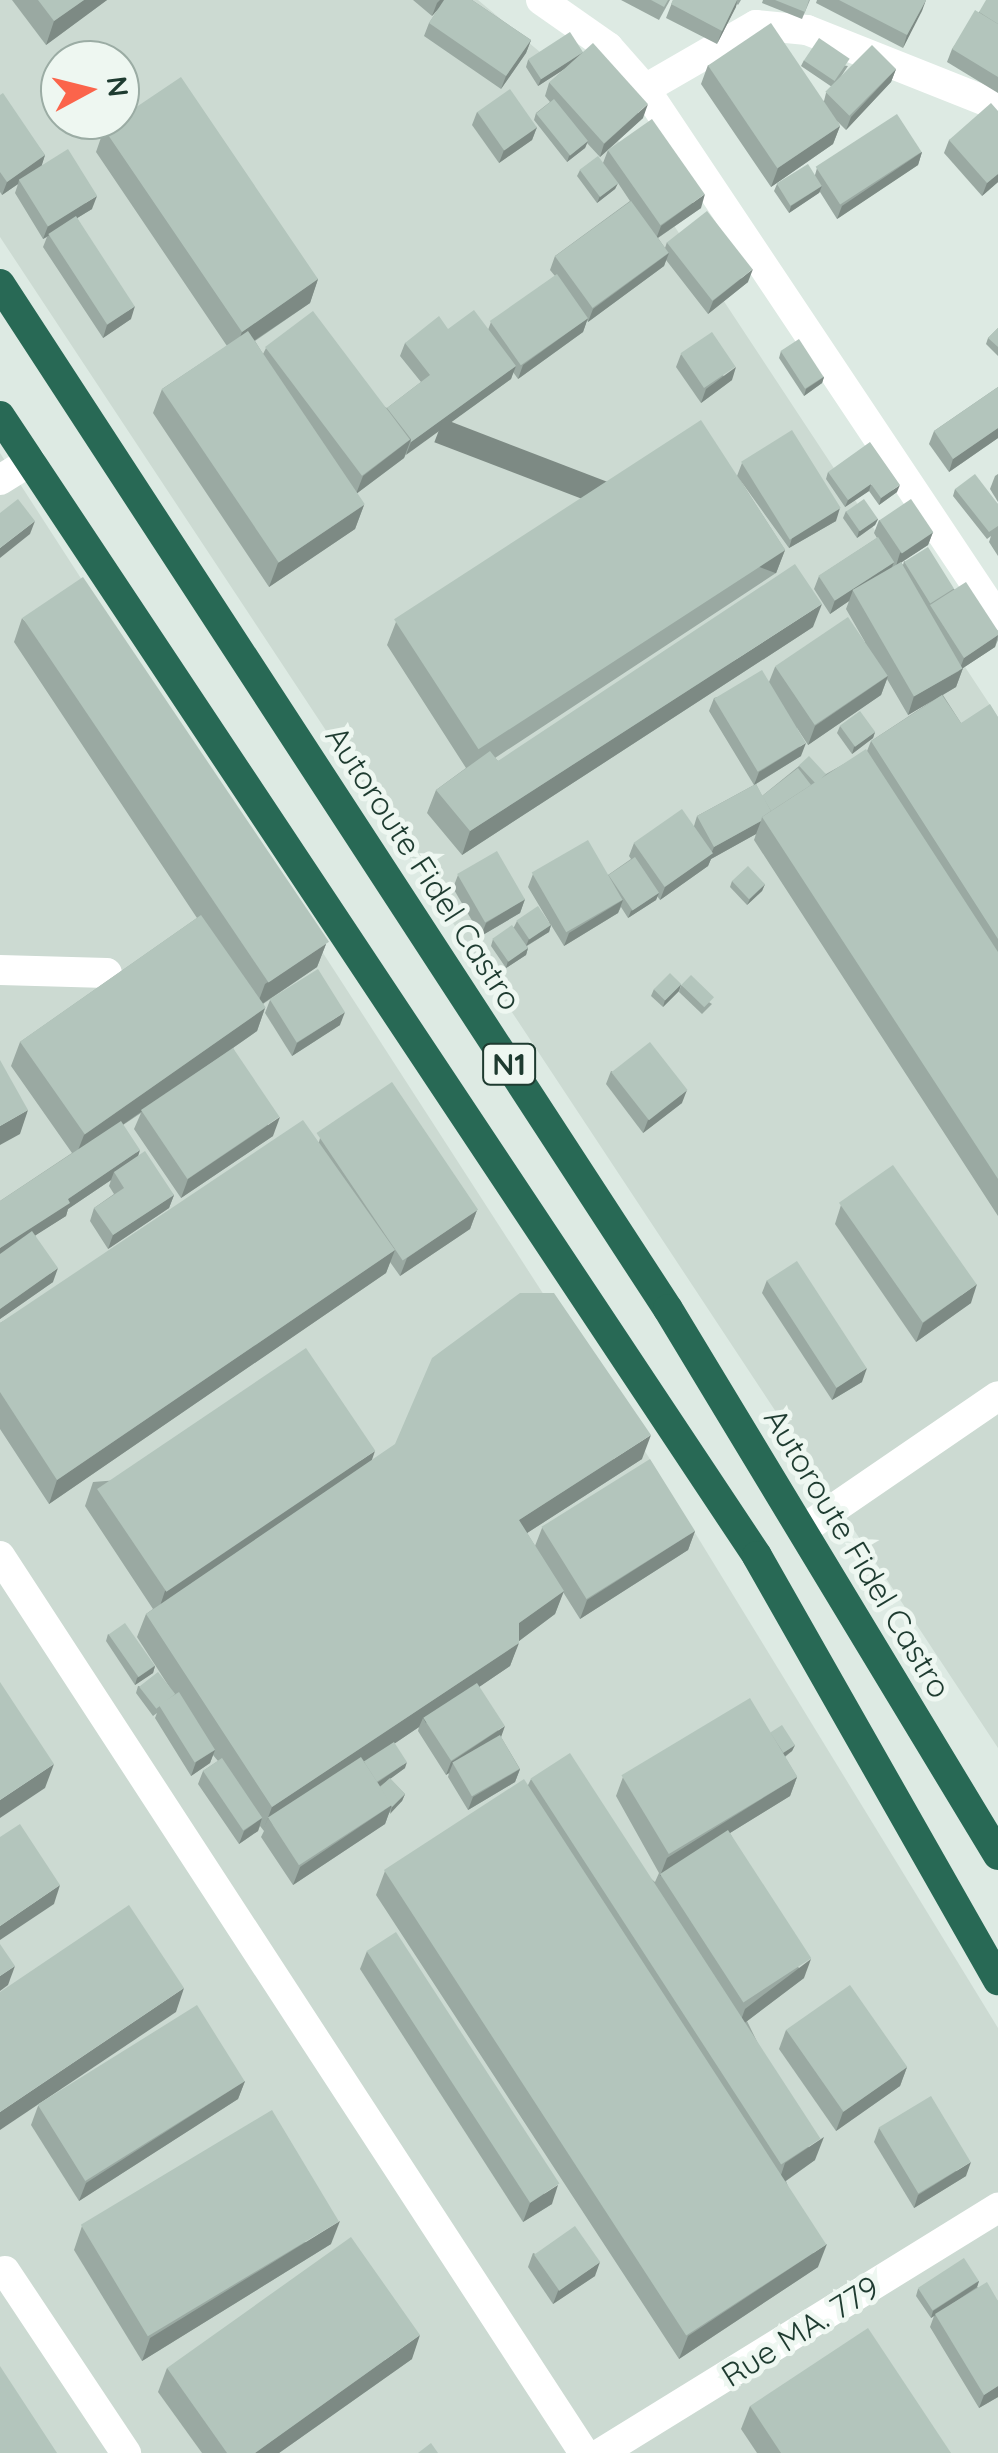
<!DOCTYPE html>
<html>
<head>
<meta charset="utf-8">
<style>
  body { margin:0 }
  #map { position:relative; width:998px; height:2453px; overflow:hidden; background:#ddeae3; font-family:Quicksand,sans-serif }
  div>[style] { position:absolute }
  .built>* { inset:0; background:#ccdad2 }
  .minor>* { height:30px; margin:-15px; padding:0 15px; transform-origin:15px; border-radius:15px; background:#fff }
  .highway>* { height:30px; margin:-15px; padding:0 15px; transform-origin:15px; border-radius:15px; background:#286955 }
  .wall>* { inset:0; background:#9aa9a2 }
  .shaded-wall>* { inset:0; background:#7d8a84; transform-origin:0 0 }
  .building>* { inset:0; background:#b3c5bc; transform-origin:0 0 }
  span { translate:-50% -50%; white-space:nowrap; text-align:center; line-height:1.15; -webkit-text-stroke:10px #eef7f1; paint-order:stroke }
  .shield-label span { padding:2px 8px; background:#eef7f1; border:2px solid; border-radius:8px; -webkit-text-stroke-width:0 }
  .shield-label { font-size:30px; color:#1e3b30; font-weight:700 }
  .street-label { font-size:32px; color:#1e3b30 }
  .north { position:absolute; left:40px; top:40px; width:100px; height:100px; box-sizing:border-box; background:#eef7f1; border:2px solid #9baca4; border-radius:50%; rotate:83deg; font-size:28px; font-weight:700; line-height:40px; text-align:center; color:#1e3b30 }
  .north::after { content:''; display:block; margin:auto; width:35px; height:45px; background:#fb644b; clip-path:polygon(50% 0,100% 100%,50% 72%,0 100%) }
</style>
</head>
<body>
<div id="map">
  <div class="built">
    <i style="clip-path:polygon(evenodd,0 0,478px 0,584px 89px,998px 717px,998px 1748px,0 237px,0 0,60px 60px,120px 60px,120px 120px,60px 120px,60px 60px)"></i>
    <i style="clip-path:polygon(0 453px,648px 1456px,998px 2028px,998px 2453px,0 2453px)"></i>
  </div>
  <div class="minor">
    <i style="left:541px;top:0;width:82px;rotate:35deg"></i>
    <i style="left:608px;top:47px;width:56px;rotate:48.6deg"></i>
    <i style="left:645px;top:89px;width:636px;rotate:56.28deg"></i>
    <i style="left:645px;top:89px;width:128px;rotate:-30deg"></i>
    <i style="left:756px;top:25px;width:51px;rotate:5.6deg"></i>
    <i style="left:807px;top:30px;width:206px;rotate:21.7deg"></i>
    <i style="left:0;top:480px;width:36px;rotate:-32deg"></i>
    <i style="left:0;top:970px;width:107px;rotate:1.6deg"></i>
    <i style="left:804px;top:1529px;width:235px;rotate:-34.4deg"></i>
    <i style="left:0;top:1556px;width:1070px;rotate:56.93deg"></i>
    <i style="left:5px;top:2271px;width:219px;rotate:56.4deg"></i>
    <i style="left:601px;top:2453px;width:467px;rotate:-31.7deg"></i>
  </div>
  <div class="highway">
    <i style="left:0;top:284px;width:1223px;rotate:56.91deg"></i>
    <i style="left:668px;top:1309px;width:638px;rotate:58.85deg"></i>
    <i style="left:0;top:416px;width:1368px;rotate:56.41deg"></i>
    <i style="left:757px;top:1556px;width:488px;rotate:60.4deg"></i>
  </div>
  <div class="wall">
    <i style="clip-path:polygon(12px 0,107px 0,46px 45px)"></i>
    <i style="clip-path:polygon(413px 0,472px 0,531px 40px,526px 53px,501px 89px,424px 36px,429px 23px,439px 8px,432px 16px)"></i>
    <i style="clip-path:polygon(621px 0,670px 0,659px 20px)"></i>
    <i style="clip-path:polygon(673px 0,741px 0,738px 5px,737px 4px,717px 44px,666px 18px)"></i>
    <i style="clip-path:polygon(763px 0,810px 0,802px 19px,762px 3px)"></i>
    <i style="clip-path:polygon(817px 0,926px 0,903px 48px,816px 3px)"></i>
    <i style="clip-path:polygon(998px 0,998px 93px,947px 62px,952px 49px,979px 12px)"></i>
    <i style="clip-path:polygon(583px 52px,643px 118px,600px 157px,587px 143px,585px 148px,567px 162px,534px 120px,536px 113px,550px 102px,545px 96px,549px 83px,566px 68px,538px 86px,526px 67px,528px 60px)"></i>
    <i style="clip-path:polygon(804px 60px,848px 66px,838px 81px,896px 69px,891px 82px,846px 130px,837px 121px,840px 126px,833px 144px,771px 187px,701px 84px,708px 65px,824px 101px,826px 93px,832px 87px,801px 66px)"></i>
    <i style="clip-path:polygon(0 95px,45px 155px,41px 166px,92px 209px,77px 218px,131px 319px,103px 338px,43px 247px,47px 237px,43px 239px,15px 193px,18px 184px,2px 195px,0 192px)"></i>
    <i style="clip-path:polygon(998px 111px,998px 182px,982px 196px,944px 153px,949px 140px)"></i>
    <i style="clip-path:polygon(477px 112px,537px 127px,532px 140px,499px 163px,472px 125px)"></i>
    <i style="clip-path:polygon(104px 129px,318px 279px,310px 303px,255px 341px,263px 354px,266px 348px,387px 408px,421px 382px,400px 356px,405px 343px,448px 329px,488px 330px,491px 322px,555px 276px,550px 270px,555px 256px,630px 201px,618px 183px,615px 189px,597px 203px,577px 176px,580px 170px,603px 163px,608px 150px,701px 208px,658px 238px,665px 248px,667px 242px,748px 282px,708px 314px,666px 260px,664px 266px,588px 322px,587px 320px,583px 332px,518px 379px,513px 372px,511px 379px,406px 454px,404px 458px,356px 494px,364px 505px,355px 529px,269px 587px,153px 413px,162px 389px,227px 346px,96px 152px)"></i>
    <i style="clip-path:polygon(922px 152px,918px 165px,837px 219px,820px 192px,789px 213px,774px 191px,777px 184px,815px 175px,817px 168px)"></i>
    <i style="clip-path:polygon(998px 328px,998px 356px,986px 344px,988px 338px)"></i>
    <i style="clip-path:polygon(781px 351px,824px 377px,822px 383px,804px 396px,779px 358px)"></i>
    <i style="clip-path:polygon(681px 354px,732px 380px,701px 403px,676px 367px)"></i>
    <i style="clip-path:polygon(998px 387px,998px 438px,949px 472px,929px 444px,934px 431px)"></i>
    <i style="clip-path:polygon(742px 463px,836px 521px,789px 548px,738px 477px,785px 550px,776px 573px,495px 758px,498px 761px,813px 627px,462px 855px,427px 813px,436px 790px,466px 768px,387px 645px,396px 622px,737px 476px)"></i>
    <i style="clip-path:polygon(828px 472px,897px 492px,879px 505px,869px 491px,845px 507px,826px 479px)"></i>
    <i style="clip-path:polygon(998px 474px,998px 502px,990px 489px,995px 476px)"></i>
    <i style="clip-path:polygon(955px 489px,998px 504px,998px 556px,989px 542px,991px 536px,987px 539px,953px 496px)"></i>
    <i style="clip-path:polygon(846px 511px,878px 519px,875px 525px,857px 538px,843px 518px)"></i>
    <i style="clip-path:polygon(evenodd,879px 520px,933px 532px,928px 545px,901px 562px,903px 565px,904px 561px,954px 589px,998px 631px,998px 640px,995px 647px,963px 668px,956px 687px,943px 695px,961px 723px,998px 717px,998px 1216px,754px 840px,756px 834px,711px 859px,708px 866px,660px 900px,657px 896px,656px 900px,628px 918px,621px 907px,618px 913px,564px 946px,551px 925px,549px 932px,527px 946px,528px 948px,526px 955px,506px 968px,491px 946px,493px 939px,514px 927px,517px 921px,549px 922px,528px 887px,533px 874px,608px 875px,631px 859px,629px 856px,634px 843px,694px 826px,697px 816px,754px 785px,709px 711px,714px 698px,769px 682px,775px 667px,865px 642px,846px 609px,849px 601px,830px 614px,814px 589px,819px 576px,877px 538px,874px 533px,879px 520px,887px 679px,908px 715px,935px 699px,871px 741px,867px 751px,826px 774px,799px 766px,762px 796px,756px 784px,801px 756px,797px 728px,808px 745px,881px 695px,887px 679px)"></i>
    <i style="clip-path:polygon(22px 618px,326px 944px,317px 967px,263px 1004px,265px 1008px,257px 1031px,233px 1048px,273px 1136px,181px 1198px,134px 1129px,141px 1113px,123px 1125px,138px 1156px,174px 1195px,169px 1208px,108px 1249px,90px 1221px,94px 1208px,114px 1194px,109px 1186px,111px 1180px,68px 1209px,66px 1216px,35px 1235px,53px 1282px,0 1319px,0 1201px,72px 1153px,11px 1066px,20px 1042px,197px 918px,14px 642px)"></i>
    <i style="clip-path:polygon(840px 726px,875px 732px,873px 738px,852px 754px,837px 733px)"></i>
    <i style="clip-path:polygon(458px 875px,525px 899px,520px 913px,481px 936px,453px 888px)"></i>
    <i style="clip-path:polygon(732px 881px,765px 884px,762px 891px,747px 905px,730px 887px)"></i>
    <i style="clip-path:polygon(681px 984px,679px 991px,663px 1007px,651px 996px,654px 989px)"></i>
    <i style="clip-path:polygon(681px 985px,712px 1004px,702px 1014px,679px 992px)"></i>
    <i style="clip-path:polygon(270px 1000px,340px 1025px,292px 1056px,265px 1013px)"></i>
    <i style="clip-path:polygon(611px 1071px,682px 1103px,643px 1133px,606px 1084px)"></i>
    <i style="clip-path:polygon(320px 1138px,477px 1210px,470px 1229px,400px 1276px,390px 1262px,386px 1273px,49px 1504px,0 1429px,0 1323px,319px 1142px)"></i>
    <i style="clip-path:polygon(841px 1205px,971px 1303px,916px 1342px,835px 1224px)"></i>
    <i style="clip-path:polygon(767px 1280px,862px 1382px,832px 1400px,762px 1293px)"></i>
    <i style="clip-path:polygon(642px 1459px,527px 1533px,535px 1546px,542px 1528px,695px 1531px,688px 1550px,580px 1619px,563px 1592px,555px 1614px,519px 1641px,510px 1666px,479px 1687px,501px 1737px,520px 1769px,515px 1782px,468px 1810px,448px 1777px,449px 1773px,446px 1775px,418px 1731px,419px 1727px,394px 1744px,405px 1768px,390px 1779px,405px 1794px,402px 1801px,389px 1813px,385px 1824px,293px 1885px,261px 1837px,264px 1831px,260px 1826px,258px 1831px,239px 1844px,198px 1784px,203px 1771px,218px 1761px,213px 1755px,210px 1763px,191px 1776px,155px 1718px,157px 1713px,153px 1716px,136px 1693px,138px 1686px,170px 1688px,137px 1637px,146px 1614px,153px 1609px,85px 1506px,93px 1482px,372px 1460px)"></i>
    <i style="clip-path:polygon(108px 1634px,155px 1666px,153px 1673px,135px 1685px,106px 1641px)"></i>
    <i style="clip-path:polygon(771px 1733px,795px 1745px,792px 1751px,785px 1757px,797px 1777px,790px 1796px,730px 1833px,804px 1978px,747px 2021px,815px 2160px,786px 2181px,818px 2267px,679px 2359px,376px 1895px,385px 1871px,528px 1785px,531px 1779px,655px 1882px,659px 1873px,616px 1796px,623px 1777px)"></i>
    <i style="clip-path:polygon(367px 1951px,552px 2204px,523px 2222px,360px 1969px)"></i>
    <i style="clip-path:polygon(786px 2030px,907px 2067px,900px 2086px,836px 2131px,779px 2049px)"></i>
    <i style="clip-path:polygon(245px 2081px,238px 2099px,79px 2201px,31px 2125px,38px 2106px)"></i>
    <i style="clip-path:polygon(879px 2128px,966px 2176px,914px 2208px,874px 2142px)"></i>
    <i style="clip-path:polygon(82px 2226px,331px 2244px,142px 2361px,74px 2250px)"></i>
    <i style="clip-path:polygon(533px 2253px,595px 2276px,553px 2304px,528px 2267px)"></i>
    <i style="clip-path:polygon(979px 2281px,977px 2287px,998px 2301px,998px 2397px,979px 2408px,930px 2327px,934px 2316px,931px 2318px,916px 2296px,918px 2289px)"></i>
    <i style="clip-path:polygon(412px 2359px,279px 2453px,202px 2453px,158px 2392px,167px 2368px)"></i>
    <i style="clip-path:polygon(750px 2406px,951px 2453px,757px 2453px,741px 2429px)"></i>
  </div>
  <div class="shaded-wall">
    <i style="clip-path:polygon(84px 0,107px 0,46px 45px,54px 21px)"></i>
    <i style="clip-path:polygon(440px 0,446px 0,432px 16px,437px 3px)"></i>
    <i style="clip-path:polygon(737px 0,736px 7px,717px 44px,722px 31px)"></i>
    <i style="clip-path:polygon(926px 0,922px 11px,903px 48px,907px 35px)"></i>
    <i style="clip-path:polygon(531px 40px,526px 53px,501px 89px,506px 76px)"></i>
    <i style="clip-path:polygon(583px 52px,580px 59px,538px 86px,541px 79px)"></i>
    <i style="clip-path:polygon(896px 69px,891px 82px,846px 130px,851px 117px)"></i>
    <i style="clip-path:polygon(648px 104px,643px 118px,600px 157px,604px 144px)"></i>
    <i style="clip-path:polygon(840px 126px,833px 144px,771px 187px,778px 168px)"></i>
    <i style="clip-path:polygon(537px 127px,532px 140px,499px 163px,504px 150px)"></i>
    <i style="clip-path:polygon(588px 141px,585px 148px,567px 162px,569px 156px)"></i>
    <i style="clip-path:polygon(922px 152px,918px 165px,837px 219px,842px 206px)"></i>
    <i style="clip-path:polygon(45px 155px,41px 168px,19px 180px,18px 184px,2px 195px,7px 182px)"></i>
    <i style="clip-path:polygon(998px 174px,998px 182px,982px 196px,987px 183px)"></i>
    <i style="clip-path:polygon(618px 183px,615px 189px,597px 203px,600px 196px)"></i>
    <i style="clip-path:polygon(822px 186px,819px 193px,789px 213px,791px 206px)"></i>
    <i style="clip-path:polygon(705px 194px,701px 208px,656px 239px,661px 226px)"></i>
    <i style="clip-path:polygon(97px 196px,92px 209px,43px 239px,48px 226px)"></i>
    <i style="clip-path:polygon(669px 253px,664px 266px,588px 322px,593px 309px)"></i>
    <i style="clip-path:polygon(753px 269px,748px 282px,708px 314px,713px 301px)"></i>
    <i style="clip-path:polygon(318px 279px,310px 303px,233px 355px,242px 332px)"></i>
    <i style="clip-path:polygon(135px 306px,131px 319px,103px 338px,107px 325px)"></i>
    <i style="clip-path:polygon(588px 318px,583px 332px,518px 379px,523px 365px)"></i>
    <i style="clip-path:polygon(516px 366px,511px 379px,406px 455px,411px 442px)"></i>
    <i style="clip-path:polygon(736px 367px,732px 380px,701px 403px,706px 389px)"></i>
    <i style="clip-path:polygon(824px 377px,822px 383px,804px 396px,806px 389px)"></i>
    <i style="clip-path:polygon(998px 428px,998px 438px,949px 472px,953px 459px)"></i>
    <i style="clip-path:polygon(411px 439px,404px 458px,356px 494px,363px 476px)"></i>
    <i style="clip-path:polygon(871px 484px,869px 491px,845px 507px,848px 500px)"></i>
    <i style="clip-path:polygon(900px 485px,897px 492px,879px 505px,881px 498px)"></i>
    <i style="clip-path:polygon(364px 505px,355px 529px,269px 587px,278px 563px)"></i>
    <i style="clip-path:polygon(840px 508px,836px 521px,789px 548px,793px 535px)"></i>
    <i style="clip-path:polygon(878px 519px,875px 525px,857px 538px,859px 531px)"></i>
    <i style="clip-path:polygon(35px 521px,30px 534px,0 558px,0 548px)"></i>
    <i style="clip-path:polygon(933px 532px,928px 545px,896px 566px,900px 553px)"></i>
    <i style="left:785px;top:550px;width:25px;height:366px;rotate:111deg"></i>
    <i style="clip-path:polygon(894px 562px,889px 575px,853px 590px,849px 601px,830px 614px,835px 600px)"></i>
    <i style="clip-path:polygon(822px 604px,813px 627px,462px 855px,470px 831px)"></i>
    <i style="clip-path:polygon(998px 635px,995px 647px,963px 668px,956px 687px,908px 715px,914px 696px,959px 671px,964px 658px)"></i>
    <i style="clip-path:polygon(888px 676px,881px 695px,808px 745px,815px 726px)"></i>
    <i style="clip-path:polygon(875px 732px,873px 738px,852px 754px,854px 747px)"></i>
    <i style="clip-path:polygon(806px 743px,801px 756px,754px 785px,759px 772px)"></i>
    <i style="clip-path:polygon(761px 821px,756px 834px,711px 859px,708px 866px,660px 900px,665px 887px,711px 854px,714px 847px)"></i>
    <i style="clip-path:polygon(765px 884px,762px 891px,747px 905px,750px 899px)"></i>
    <i style="clip-path:polygon(659px 893px,656px 900px,628px 918px,631px 911px)"></i>
    <i style="clip-path:polygon(525px 899px,520px 913px,481px 936px,486px 923px)"></i>
    <i style="clip-path:polygon(623px 900px,618px 913px,564px 946px,569px 933px)"></i>
    <i style="clip-path:polygon(551px 925px,549px 932px,526px 946px,529px 939px)"></i>
    <i style="clip-path:polygon(326px 944px,317px 967px,256px 1008px,265px 984px)"></i>
    <i style="clip-path:polygon(528px 948px,526px 955px,506px 968px,508px 961px)"></i>
    <i style="clip-path:polygon(681px 984px,679px 991px,663px 1007px,665px 1000px)"></i>
    <i style="clip-path:polygon(265px 1008px,257px 1031px,75px 1158px,84px 1135px)"></i>
    <i style="clip-path:polygon(345px 1012px,340px 1025px,292px 1056px,297px 1043px)"></i>
    <i style="clip-path:polygon(687px 1090px,682px 1103px,643px 1133px,648px 1120px)"></i>
    <i style="clip-path:polygon(28px 1110px,20px 1134px,0 1145px,0 1126px)"></i>
    <i style="clip-path:polygon(280px 1117px,273px 1136px,181px 1198px,188px 1179px)"></i>
    <i style="clip-path:polygon(140px 1150px,136px 1163px,114px 1172px,111px 1180px,68px 1209px,66px 1216px,0 1258px,0 1248px,68px 1199px)"></i>
    <i style="clip-path:polygon(174px 1195px,169px 1208px,108px 1249px,113px 1235px)"></i>
    <i style="clip-path:polygon(477px 1210px,470px 1229px,400px 1276px,407px 1258px)"></i>
    <i style="clip-path:polygon(395px 1250px,386px 1273px,49px 1504px,57px 1480px)"></i>
    <i style="clip-path:polygon(58px 1268px,53px 1282px,0 1319px,0 1309px)"></i>
    <i style="clip-path:polygon(977px 1284px,971px 1303px,916px 1342px,923px 1323px)"></i>
    <i style="clip-path:polygon(867px 1368px,862px 1382px,832px 1400px,837px 1387px)"></i>
    <i style="clip-path:polygon(651px 1435px,642px 1459px,510px 1544px,519px 1520px)"></i>
    <i style="clip-path:polygon(375px 1451px,367px 1474px,157px 1615px,165px 1591px)"></i>
    <i style="clip-path:polygon(695px 1531px,688px 1550px,580px 1619px,587px 1600px)"></i>
    <i style="clip-path:polygon(564px 1591px,555px 1614px,511px 1647px,519px 1623px)"></i>
    <i style="clip-path:polygon(519px 1643px,510px 1666px,426px 1723px,423px 1718px,419px 1727px,273px 1825px,268px 1818px,263px 1831px,272px 1807px)"></i>
    <i style="clip-path:polygon(155px 1666px,153px 1673px,135px 1685px,137px 1678px)"></i>
    <i style="clip-path:polygon(505px 1726px,500px 1740px,453px 1763px,449px 1773px,446px 1775px,451px 1762px)"></i>
    <i style="clip-path:polygon(795px 1745px,792px 1751px,781px 1759px,783px 1753px)"></i>
    <i style="clip-path:polygon(215px 1750px,210px 1763px,191px 1776px,196px 1762px)"></i>
    <i style="clip-path:polygon(407px 1762px,405px 1768px,372px 1792px,374px 1785px)"></i>
    <i style="clip-path:polygon(54px 1764px,45px 1788px,0 1818px,0 1800px)"></i>
    <i style="clip-path:polygon(520px 1769px,515px 1782px,468px 1810px,473px 1797px)"></i>
    <i style="clip-path:polygon(797px 1777px,790px 1796px,660px 1876px,667px 1858px)"></i>
    <i style="clip-path:polygon(405px 1794px,402px 1801px,390px 1814px,392px 1807px)"></i>
    <i style="clip-path:polygon(392px 1805px,385px 1824px,293px 1885px,300px 1867px)"></i>
    <i style="clip-path:polygon(262px 1818px,258px 1831px,239px 1844px,244px 1831px)"></i>
    <i style="clip-path:polygon(60px 1885px,54px 1904px,0 1940px,0 1926px)"></i>
    <i style="clip-path:polygon(811px 1959px,804px 1978px,738px 2028px,745px 2009px)"></i>
    <i style="clip-path:polygon(15px 1966px,8px 1985px,0 1991px,0 1976px)"></i>
    <i style="clip-path:polygon(184px 1988px,176px 2012px,0 2130px,0 2112px)"></i>
    <i style="clip-path:polygon(907px 2067px,900px 2086px,836px 2131px,843px 2112px)"></i>
    <i style="clip-path:polygon(245px 2081px,238px 2099px,79px 2201px,86px 2183px)"></i>
    <i style="clip-path:polygon(824px 2137px,815px 2160px,777px 2187px,785px 2163px)"></i>
    <i style="clip-path:polygon(971px 2162px,966px 2176px,914px 2208px,918px 2195px)"></i>
    <i style="clip-path:polygon(558px 2185px,552px 2204px,523px 2222px,530px 2203px)"></i>
    <i style="clip-path:polygon(340px 2221px,331px 2244px,142px 2361px,150px 2338px)"></i>
    <i style="clip-path:polygon(827px 2244px,818px 2267px,679px 2359px,688px 2336px)"></i>
    <i style="clip-path:polygon(600px 2262px,595px 2276px,553px 2304px,558px 2291px)"></i>
    <i style="clip-path:polygon(979px 2281px,977px 2287px,931px 2318px,933px 2311px)"></i>
    <i style="clip-path:polygon(420px 2335px,412px 2359px,279px 2453px,255px 2453px)"></i>
    <i style="clip-path:polygon(998px 2386px,998px 2397px,979px 2408px,984px 2395px)"></i>
  </div>
  <div class="building">
    <i style="clip-path:polygon(38px 0,84px 0,54px 21px)"></i>
    <i style="clip-path:polygon(444px 0,472px 0,531px 40px,506px 76px,429px 23px)"></i>
    <i style="clip-path:polygon(651px 0,668px 0,664px 7px)"></i>
    <i style="clip-path:polygon(673px 0,737px 0,722px 31px,671px 4px)"></i>
    <i style="clip-path:polygon(775px 0,809px 0,805px 12px)"></i>
    <i style="clip-path:polygon(839px 0,926px 0,907px 35px)"></i>
    <i style="clip-path:polygon(986px 0,998px 0,998px 24px,979px 12px)"></i>
    <i style="clip-path:polygon(975px 10px,998px 24px,998px 77px,952px 49px)"></i>
    <i style="left:771px;top:23px;width:124px;height:76px;rotate:56deg"></i>
    <i style="left:570px;top:32px;width:24px;height:50px;rotate:57deg"></i>
    <i style="left:819px;top:38px;width:37px;height:27px;rotate:34deg"></i>
    <i style="left:593px;top:43px;width:82px;height:59px;rotate:48deg"></i>
    <i style="left:872px;top:45px;width:34px;height:66px;rotate:45deg"></i>
    <i style="clip-path:polygon(181px 77px,318px 279px,242px 332px,104px 129px,117px 120px,120px 120px,120px 118px)"></i>
    <i style="left:510px;top:89px;width:47px;height:40px;rotate:55deg"></i>
    <i style="clip-path:polygon(3px 93px,45px 155px,7px 182px,0 172px,0 95px)"></i>
    <i style="left:554px;top:99px;width:54px;height:23px;rotate:51deg"></i>
    <i style="clip-path:polygon(991px 103px,998px 111px,998px 174px,987px 183px,949px 140px)"></i>
    <i style="left:897px;top:114px;width:45px;height:97px;rotate:57deg"></i>
    <i style="left:652px;top:119px;width:92px;height:54px;rotate:55deg"></i>
    <i style="left:68px;top:149px;width:55px;height:58px;rotate:58deg"></i>
    <i style="left:598px;top:156px;width:34px;height:23px;rotate:53deg"></i>
    <i style="left:808px;top:164px;width:26px;height:37px;rotate:58deg"></i>
    <i style="left:631px;top:201px;width:64px;height:94px;rotate:54deg"></i>
    <i style="left:707px;top:211px;width:74px;height:51px;rotate:52deg"></i>
    <i style="left:76px;top:216px;width:108px;height:33px;rotate:57deg"></i>
    <i style="left:557px;top:274px;width:54px;height:82px;rotate:55deg"></i>
    <i style="clip-path:polygon(474px 310px,516px 366px,411px 442px,411px 439px,387px 408px,430px 375px,405px 343px,439px 316px,448px 329px)"></i>
    <i style="left:313px;top:311px;width:161px;height:60px;rotate:53deg"></i>
    <i style="clip-path:polygon(998px 328px,998px 347px,988px 338px)"></i>
    <i style="left:248px;top:331px;width:209px;height:104px;rotate:56deg"></i>
    <i style="left:712px;top:332px;width:42px;height:38px;rotate:56deg"></i>
    <i style="left:799px;top:339px;width:45px;height:22px;rotate:57deg"></i>
    <i style="clip-path:polygon(998px 387px,998px 428px,953px 459px,934px 431px)"></i>
    <i style="left:701px;top:420px;width:155px;height:366px;rotate:57deg"></i>
    <i style="left:792px;top:430px;width:92px;height:60px;rotate:58deg"></i>
    <i style="clip-path:polygon(870px 442px,900px 485px,881px 498px,871px 484px,848px 500px,828px 472px)"></i>
    <i style="clip-path:polygon(975px 474px,998px 504px,998px 526px,989px 532px,955px 489px)"></i>
    <i style="clip-path:polygon(18px 499px,35px 521px,0 548px,0 513px)"></i>
    <i style="left:864px;top:499px;width:24px;height:22px;rotate:55deg"></i>
    <i style="left:911px;top:499px;width:40px;height:38px;rotate:56deg"></i>
    <i style="left:878px;top:537px;width:30px;height:71px;rotate:57deg"></i>
    <i style="left:928px;top:547px;width:49px;height:28px;rotate:58deg"></i>
    <i style="left:901px;top:562px;width:123px;height:56px;rotate:60deg"></i>
    <i style="clip-path:polygon(795px 564px,822px 604px,470px 831px,436px 790px,490px 751px,498px 761px)"></i>
    <i style="left:83px;top:577px;width:440px;height:73px;rotate:56deg"></i>
    <i style="clip-path:polygon(966px 582px,998px 631px,998px 635px,964px 658px,930px 605px)"></i>
    <i style="left:848px;top:617px;width:71px;height:88px;rotate:56deg"></i>
    <i style="left:762px;top:670px;width:85px;height:56px;rotate:59deg"></i>
    <i style="clip-path:polygon(942px 695px,961px 723px,990px 704px,998px 717px,998px 939px,871px 741px)"></i>
    <i style="left:860px;top:711px;width:26px;height:25px;rotate:54deg"></i>
    <i style="clip-path:polygon(866px 749px,998px 952px,998px 1179px,762px 817px)"></i>
    <i style="left:809px;top:756px;width:25px;height:14px;rotate:47deg"></i>
    <i style="clip-path:polygon(798px 768px,811px 785px,771px 811px,762px 796px)"></i>
    <i style="clip-path:polygon(756px 784px,771px 811px,762px 817px,761px 821px,714px 847px,697px 816px)"></i>
    <i style="left:682px;top:809px;width:54px;height:59px;rotate:55deg"></i>
    <i style="left:588px;top:840px;width:69px;height:65px;rotate:60deg"></i>
    <i style="left:497px;top:851px;width:56px;height:46px;rotate:60deg"></i>
    <i style="left:635px;top:857px;width:43px;height:32px;rotate:56deg"></i>
    <i style="left:748px;top:866px;width:25px;height:22px;rotate:47deg"></i>
    <i style="left:538px;top:906px;width:23px;height:26px;rotate:56deg"></i>
    <i style="left:201px;top:915px;width:113px;height:221px;rotate:55deg"></i>
    <i style="left:512px;top:925px;width:28px;height:24px;rotate:55deg"></i>
    <i style="left:318px;top:969px;width:51px;height:57px;rotate:58deg"></i>
    <i style="left:670px;top:973px;width:16px;height:23px;rotate:45deg"></i>
    <i style="left:691px;top:975px;width:32px;height:14px;rotate:44deg"></i>
    <i style="left:650px;top:1042px;width:61px;height:49px;rotate:52deg"></i>
    <i style="left:233px;top:1048px;width:83px;height:111px;rotate:56deg"></i>
    <i style="clip-path:polygon(0 1060px,28px 1110px,0 1126px)"></i>
    <i style="left:392px;top:1082px;width:154px;height:91px;rotate:56deg"></i>
    <i style="clip-path:polygon(303px 1120px,395px 1250px,57px 1480px,0 1392px,0 1323px)"></i>
    <i style="clip-path:polygon(121px 1121px,140px 1150px,68px 1199px,70px 1203px,0 1248px,0 1201px)"></i>
    <i style="clip-path:polygon(145px 1151px,174px 1195px,113px 1235px,94px 1208px,124px 1188px,114px 1172px)"></i>
    <i style="left:893px;top:1165px;width:146px;height:66px;rotate:55deg"></i>
    <i style="clip-path:polygon(32px 1231px,58px 1268px,0 1309px,0 1254px)"></i>
    <i style="left:797px;top:1261px;width:128px;height:36px;rotate:57deg"></i>
    <i style="clip-path:polygon(520px 1293px,554px 1293px,651px 1435px,519px 1520px,564px 1591px,519px 1623px,519px 1643px,272px 1807px,146px 1614px,395px 1444px,432px 1358px)"></i>
    <i style="left:306px;top:1348px;width:124px;height:252px;rotate:56deg"></i>
    <i style="left:650px;top:1459px;width:85px;height:128px;rotate:58deg"></i>
    <i style="left:125px;top:1623px;width:52px;height:20px;rotate:55deg"></i>
    <i style="left:158px;top:1672px;width:28px;height:24px;rotate:52deg"></i>
    <i style="clip-path:polygon(0 1682px,54px 1764px,0 1800px)"></i>
    <i style="left:477px;top:1683px;width:51px;height:64px;rotate:57deg"></i>
    <i style="left:179px;top:1692px;width:68px;height:24px;rotate:58deg"></i>
    <i style="left:750px;top:1698px;width:92px;height:150px;rotate:59deg"></i>
    <i style="left:782px;top:1725px;width:24px;height:14px;rotate:57deg"></i>
    <i style="left:500px;top:1735px;width:39px;height:55px;rotate:60deg"></i>
    <i style="left:394px;top:1742px;width:24px;height:36px;rotate:57deg"></i>
    <i style="left:570px;top:1753px;width:460px;height:47px;rotate:57deg"></i>
    <i style="left:361px;top:1757px;width:57px;height:111px;rotate:57deg"></i>
    <i style="left:222px;top:1758px;width:72px;height:23px;rotate:56deg"></i>
    <i style="clip-path:polygon(390px 1778px,405px 1794px,392px 1807px,380px 1787px)"></i>
    <i style="left:524px;top:1779px;width:555px;height:167px;rotate:57deg"></i>
    <i style="clip-path:polygon(20px 1824px,60px 1885px,0 1926px,0 1837px)"></i>
    <i style="left:728px;top:1830px;width:153px;height:81px;rotate:57deg"></i>
    <i style="clip-path:polygon(129px 1905px,184px 1988px,0 2112px,0 1992px)"></i>
    <i style="left:396px;top:1932px;width:300px;height:35px;rotate:57deg"></i>
    <i style="clip-path:polygon(0 1944px,15px 1966px,0 1976px)"></i>
    <i style="left:850px;top:1985px;width:100px;height:78px;rotate:55deg"></i>
    <i style="left:197px;top:2005px;width:90px;height:188px;rotate:58deg"></i>
    <i style="left:931px;top:2096px;width:77px;height:61px;rotate:59deg"></i>
    <i style="left:272px;top:2110px;width:130px;height:223px;rotate:59deg"></i>
    <i style="left:575px;top:2226px;width:44px;height:50px;rotate:55deg"></i>
    <i style="clip-path:polygon(351px 2237px,420px 2335px,255px 2453px,227px 2453px,167px 2368px)"></i>
    <i style="left:964px;top:2258px;width:27px;height:55px;rotate:57deg"></i>
    <i style="clip-path:polygon(987px 2282px,998px 2301px,998px 2386px,984px 2395px,935px 2314px)"></i>
    <i style="clip-path:polygon(868px 2328px,951px 2453px,781px 2453px,750px 2406px)"></i>
    <i style="clip-path:polygon(0 2366px,57px 2453px,0 2453px)"></i>
    <i style="clip-path:polygon(431px 2443px,438px 2453px,418px 2453px)"></i>
  </div>
  <div class="shield-label">
    <span style="left:509px;top:1064px">N1</span>
  </div>
  <div class="street-label">
    <span style="left:424px;top:868px;rotate:57deg">Autoroute Fidel Castro</span>
    <span style="left:858px;top:1553px;rotate:59deg">Autoroute Fidel Castro</span>
    <span style="left:800px;top:2331px;rotate:-32deg">Rue MA. 779</span>
  </div>
  <div class="north">N</div>
</div>
</body>
</html>
